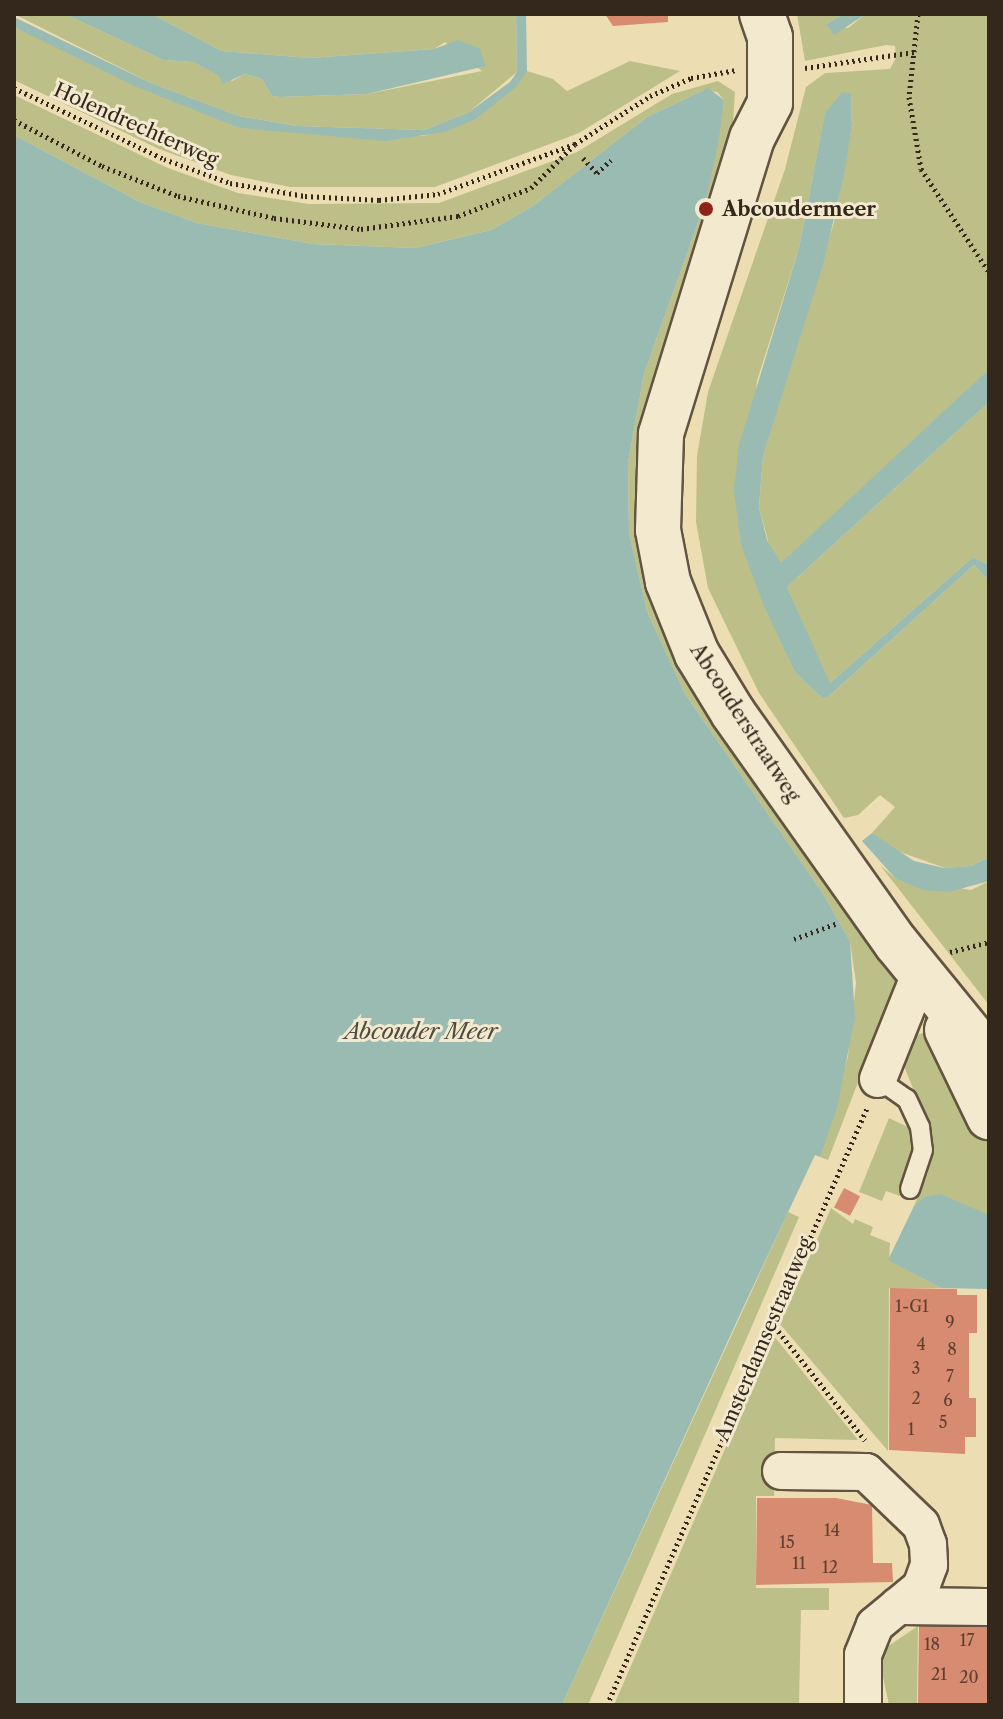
<!DOCTYPE html>
<html>
<head>
<meta charset="utf-8">
<style>
  body { margin:0 }
  #map { position:relative; width:1003px; height:1719px; overflow:hidden; background:#edddb3; font-family:"Libre Caslon Text",serif }
  div>[style] { position:absolute }
  .green>* { inset:0; background:#bdbf89 }
  .water>* { inset:0; background:#9abbb2 }
  .building>* { inset:0; background:#d78b70; transform-origin:0 0 }
  .path>* { height:5px; margin-top:-2.5px; transform-origin:0; background:repeating-linear-gradient(90deg,#34271b 0 2px,transparent 0 6px) }
  .roads { filter:drop-shadow(2px 0 #625441) drop-shadow(-2px 0 #625441) drop-shadow(0 2px #625441) drop-shadow(0 -2px #625441) }
  .lane>* { height:18px; margin:-9px; padding:0 9px; transform-origin:9px; border-radius:9px; background:#f3e9ce }
  .street>* { height:36px; margin:-18px; padding:0 18px; transform-origin:18px; border-radius:18px; background:#f3e9ce }
  .secondary>* { height:44px; margin:-22px; padding:0 22px; transform-origin:22px; border-radius:22px; background:#f3e9ce }
  .dots>* { width:22px; height:22px; translate:-50% -50%; box-sizing:border-box; border:4px solid #f3e9ce; border-radius:50% }
  span { translate:-50% -50%; white-space:nowrap; text-align:center; line-height:1.15; -webkit-text-stroke:6px #f3e9ce; paint-order:stroke }
  .number-label { font-size:16px; color:#5d4030 }
  .number-label span { -webkit-text-stroke-width:0 }
  .street-label { font-size:20px; color:#34271b }
  .poi-label { font-size:20px; color:#34271b; font-weight:700 }
  .left { translate:0 -50%; text-align:left }
  .water-label { font-size:22px; color:#4e4c41; font-style:italic }
  .frame { position:absolute; inset:0; border:16px solid #34271b; pointer-events:none }
</style>
</head>
<body>
<div id="map">
  <div class="green">
    <i style="clip-path:polygon(14px 14px,65px 14px,163px 60px,193px 62px,232px 81px,245px 74px,262px 79px,272px 96px,280px 97px,367px 94px,482px 71px,445px 42px,434px 49px,310px 58px,222px 51px,152px 14px,516px 14px,517px 72px,469px 112px,424px 130px,297px 126px,239px 116px,151px 83px)"></i>
    <i style="clip-path:polygon(797px 14px,844px 14px,826px 24px,848px 28px,866px 14px,989px 14px,989px 369px,804px 544px,781px 564px,772px 556px,759px 507px,763px 456px,834px 222px,852px 125px,851px 94px,825px 114px,799px 248px,757px 381px,741px 545px,795px 672px,821px 697px,828px 697px,974px 565px,989px 581px,989px 857px,971px 866px,945px 868px,886px 847px,872px 833px,895px 807px,880px 795px,858px 815px,844px 818px,759px 693px,708px 588px,696px 522px,697px 456px,708px 392px,785px 169px,806px 87px,825px 73px,890px 69px,896px 58px,895px 46px,886px 45px,805px 61px)"></i>
    <i style="clip-path:polygon(14px 27px,239px 128px,423px 136px,476px 119px,527px 71px,553px 79px,567px 91px,630px 61px,680px 71px,579px 133px,435px 187px,290px 187px,231px 175px,159px 149px,14px 80px)"></i>
    <i style="clip-path:polygon(718px 81px,735px 92px,732px 138px,641px 518px,898px 979px,828px 1160px,820px 1157px,848px 1056px,856px 983px,850px 941px,822px 892px,685px 694px,647px 611px,629px 533px,628px 463px,644px 374px,705px 203px,724px 100px,717px 92px,704px 90px,647px 117px,533px 206px,491px 230px,415px 248px,313px 244px,197px 223px,140px 202px,14px 135px,14px 95px,168px 168px,238px 193px,309px 204px,439px 203px,577px 152px,672px 94px)"></i>
    <i style="clip-path:polygon(989px 402px,989px 565px,973px 557px,829px 684px,787px 587px)"></i>
    <i style="clip-path:polygon(880px 865px,895px 878px,971px 890px,989px 881px,989px 1005px)"></i>
    <i style="clip-path:polygon(928px 1031px,989px 1135px,989px 1215px,924px 1197px,914px 1206px,928px 1173px,931px 1133px,902px 1061px,911px 1037px)"></i>
    <i style="clip-path:polygon(889px 1118px,910px 1128px,913px 1163px,900px 1196px,886px 1191px,882px 1201px,859px 1192px)"></i>
    <i style="clip-path:polygon(831px 1208px,853px 1224px,855px 1219px,873px 1227px,870px 1235px,890px 1243px,889px 1260px,941px 1288px,889px 1288px,888px 1451px,780px 1324px)"></i>
    <i style="clip-path:polygon(788px 1212px,799px 1217px,588px 1705px,562px 1705px)"></i>
    <i style="clip-path:polygon(774px 1336px,858px 1440px,775px 1438px,774px 1496px,756px 1496px,756px 1588px,829px 1588px,829px 1610px,801px 1610px,799px 1705px,614px 1705px)"></i>
    <i style="clip-path:polygon(918px 1626px,917px 1705px,889px 1705px,878px 1653px)"></i>
  </div>
  <div class="water">
    <i style="clip-path:polygon(65px 14px,152px 14px,222px 51px,310px 58px,434px 49px,458px 40px,479px 48px,486px 66px,367px 94px,280px 97px,272px 96px,262px 79px,245px 74px,223px 84px,218px 75px,193px 62px,163px 60px)"></i>
    <i style="clip-path:polygon(516px 14px,526px 14px,527px 71px,516px 87px,476px 119px,445px 132px,385px 141px,239px 128px,132px 85px,14px 27px,14px 17px,151px 83px,239px 116px,297px 126px,424px 130px,469px 112px,510px 82px,517px 72px)"></i>
    <i style="clip-path:polygon(844px 14px,866px 14px,834px 35px,826px 24px)"></i>
    <i style="clip-path:polygon(708px 88px,724px 100px,718px 145px,705px 203px,644px 374px,628px 463px,629px 533px,647px 611px,685px 694px,822px 892px,850px 941px,855px 1017px,837px 1108px,820px 1157px,815px 1155px,742px 1310px,562px 1705px,14px 1705px,14px 135px,140px 202px,197px 223px,313px 244px,415px 248px,491px 230px,533px 206px,647px 117px)"></i>
    <i style="clip-path:polygon(842px 92px,851px 94px,852px 125px,844px 175px,824px 261px,763px 456px,759px 507px,767px 540px,781px 563px,989px 369px,989px 402px,787px 587px,830px 683px,973px 557px,989px 565px,989px 581px,974px 565px,828px 697px,821px 697px,795px 672px,764px 606px,741px 545px,734px 490px,739px 445px,799px 248px,825px 113px)"></i>
    <i style="clip-path:polygon(872px 833px,914px 861px,944px 868px,971px 866px,989px 857px,989px 881px,949px 892px,923px 890px,895px 878px,862px 841px)"></i>
    <i style="clip-path:polygon(940px 1194px,989px 1215px,989px 1329px,988px 1289px,941px 1288px,888px 1260px,914px 1206px,924px 1197px)"></i>
  </div>
  <div class="building">
    <i style="clip-path:polygon(605px 14px,668px 14px,668px 22px,613px 26px)"></i>
    <i style="left:844px;top:1188px;width:18px;height:22px;rotate:27deg"></i>
    <i style="clip-path:polygon(890px 1288px,957px 1289px,957px 1295px,977px 1295px,977px 1333px,969px 1333px,969px 1398px,976px 1398px,976px 1437px,965px 1437px,965px 1454px,889px 1450px)"></i>
    <i style="clip-path:polygon(757px 1498px,836px 1498px,872px 1505px,873px 1563px,892px 1563px,893px 1582px,756px 1585px)"></i>
    <i style="clip-path:polygon(974px 1623px,989px 1623px,989px 1705px,918px 1705px,919px 1626px)"></i>
  </div>
  <div class="path">
    <i style="left:918px;top:14px;width:83px;rotate:96.2deg"></i>
    <i style="left:909px;top:97px;width:73px;rotate:80.5deg"></i>
    <i style="left:921px;top:169px;width:123px;rotate:56.6deg"></i>
    <i style="left:805px;top:68px;width:110px;rotate:-8.4deg"></i>
    <i style="left:14px;top:88px;width:166px;rotate:25.3deg"></i>
    <i style="left:164px;top:159px;width:70px;rotate:20deg"></i>
    <i style="left:230px;top:183px;width:76px;rotate:9.8deg"></i>
    <i style="left:305px;top:196px;width:74px;rotate:3.1deg"></i>
    <i style="left:379px;top:200px;width:59px;rotate:-5.8deg"></i>
    <i style="left:438px;top:194px;width:146px;rotate:-20.1deg"></i>
    <i style="left:575px;top:144px;width:89px;rotate:-32.6deg"></i>
    <i style="left:650px;top:96px;width:45px;rotate:-23.7deg"></i>
    <i style="left:691px;top:78px;width:46px;rotate:-10.1deg"></i>
    <i style="left:14px;top:120px;width:99px;rotate:27.6deg"></i>
    <i style="left:102px;top:166px;width:82px;rotate:21.5deg"></i>
    <i style="left:178px;top:196px;width:98px;rotate:12.9deg"></i>
    <i style="left:274px;top:218px;width:88px;rotate:7.2deg"></i>
    <i style="left:361px;top:229px;width:98px;rotate:-7.6deg"></i>
    <i style="left:458px;top:216px;width:78px;rotate:-21deg"></i>
    <i style="left:531px;top:188px;width:61px;rotate:-45deg"></i>
    <i style="left:583px;top:158px;width:21px;rotate:47deg"></i>
    <i style="left:597px;top:173px;width:19px;rotate:-43deg"></i>
    <i style="left:794px;top:939px;width:47px;rotate:-20deg"></i>
    <i style="left:950px;top:952px;width:40px;rotate:-14.4deg"></i>
    <i style="left:771px;top:1322px;width:151px;rotate:51.5deg"></i>
    <i style="left:607px;top:1705px;width:651px;rotate:-66.47deg"></i>
  </div>
  <div class="roads">
    <div class="lane">
      <i style="left:878px;top:1079px;width:35px;rotate:35deg"></i>
      <i style="left:907px;top:1099px;width:31px;rotate:65deg"></i>
      <i style="left:920px;top:1127px;width:23px;rotate:83deg"></i>
      <i style="left:923px;top:1150px;width:41px;rotate:108.4deg"></i>
    </div>
    <div class="street">
      <i style="left:878px;top:1079px;width:113px;rotate:-68.2deg"></i>
      <i style="left:781px;top:1471px;width:85px;rotate:0.7deg"></i>
      <i style="left:866px;top:1472px;width:76px;rotate:43.9deg"></i>
      <i style="left:921px;top:1525px;width:20px;rotate:70deg"></i>
      <i style="left:928px;top:1544px;width:21px;rotate:87deg"></i>
      <i style="left:929px;top:1565px;width:23px;rotate:110deg"></i>
      <i style="left:921px;top:1587px;width:60px;rotate:140.4deg"></i>
      <i style="left:875px;top:1625px;width:32px;rotate:112deg"></i>
      <i style="left:863px;top:1655px;width:50px;rotate:90deg"></i>
      <i style="left:898px;top:1606px;width:91px;rotate:0.6deg"></i>
    </div>
    <div class="secondary">
      <i style="left:762px;top:14px;width:24px;rotate:71deg"></i>
      <i style="left:770px;top:37px;width:66px;rotate:90deg"></i>
      <i style="left:770px;top:103px;width:39px;rotate:117deg"></i>
      <i style="left:752px;top:138px;width:310px;rotate:107.1deg"></i>
      <i style="left:661px;top:434px;width:96px;rotate:91.8deg"></i>
      <i style="left:658px;top:530px;width:53px;rotate:79.1deg"></i>
      <i style="left:668px;top:582px;width:78px;rotate:68.1deg"></i>
      <i style="left:697px;top:654px;width:69px;rotate:58.6deg"></i>
      <i style="left:733px;top:713px;width:282px;rotate:54.7deg"></i>
      <i style="left:896px;top:943px;width:147px;rotate:50.8deg"></i>
      <i style="left:947px;top:1030px;width:97px;rotate:64.2deg"></i>
    </div>
  </div>
  <div class="dots">
    <i style="left:706px;top:209px;background:#8f2418"></i>
  </div>
  <div class="number-label">
    <span style="left:912px;top:1306px">1-G1</span>
    <span style="left:950px;top:1322px">9</span>
    <span style="left:921px;top:1344px">4</span>
    <span style="left:952px;top:1349px">8</span>
    <span style="left:916px;top:1368px">3</span>
    <span style="left:950px;top:1376px">7</span>
    <span style="left:916px;top:1398px">2</span>
    <span style="left:948px;top:1400px">6</span>
    <span style="left:943px;top:1422px">5</span>
    <span style="left:911px;top:1429px">1</span>
    <span style="left:832px;top:1530px">14</span>
    <span style="left:787px;top:1542px">15</span>
    <span style="left:799px;top:1563px">11</span>
    <span style="left:830px;top:1567px">12</span>
    <span style="left:967px;top:1640px">17</span>
    <span style="left:932px;top:1644px">18</span>
    <span style="left:939px;top:1674px">21</span>
    <span style="left:969px;top:1677px">20</span>
  </div>
  <div class="street-label">
    <span style="left:136px;top:125px;rotate:24deg">Holendrechterweg</span>
    <span style="left:745px;top:723px;rotate:57deg">Abcouderstraatweg</span>
    <span style="left:764px;top:1339px;rotate:-67deg">Amsterdamsestraatweg</span>
  </div>
  <div class="poi-label">
    <span class="left" style="left:722px;top:209px">Abcoudermeer</span>
  </div>
  <div class="water-label">
    <span style="left:421px;top:1032px">Abcouder Meer</span>
  </div>
  <div class="frame"></div>
</div>
</body>
</html>
